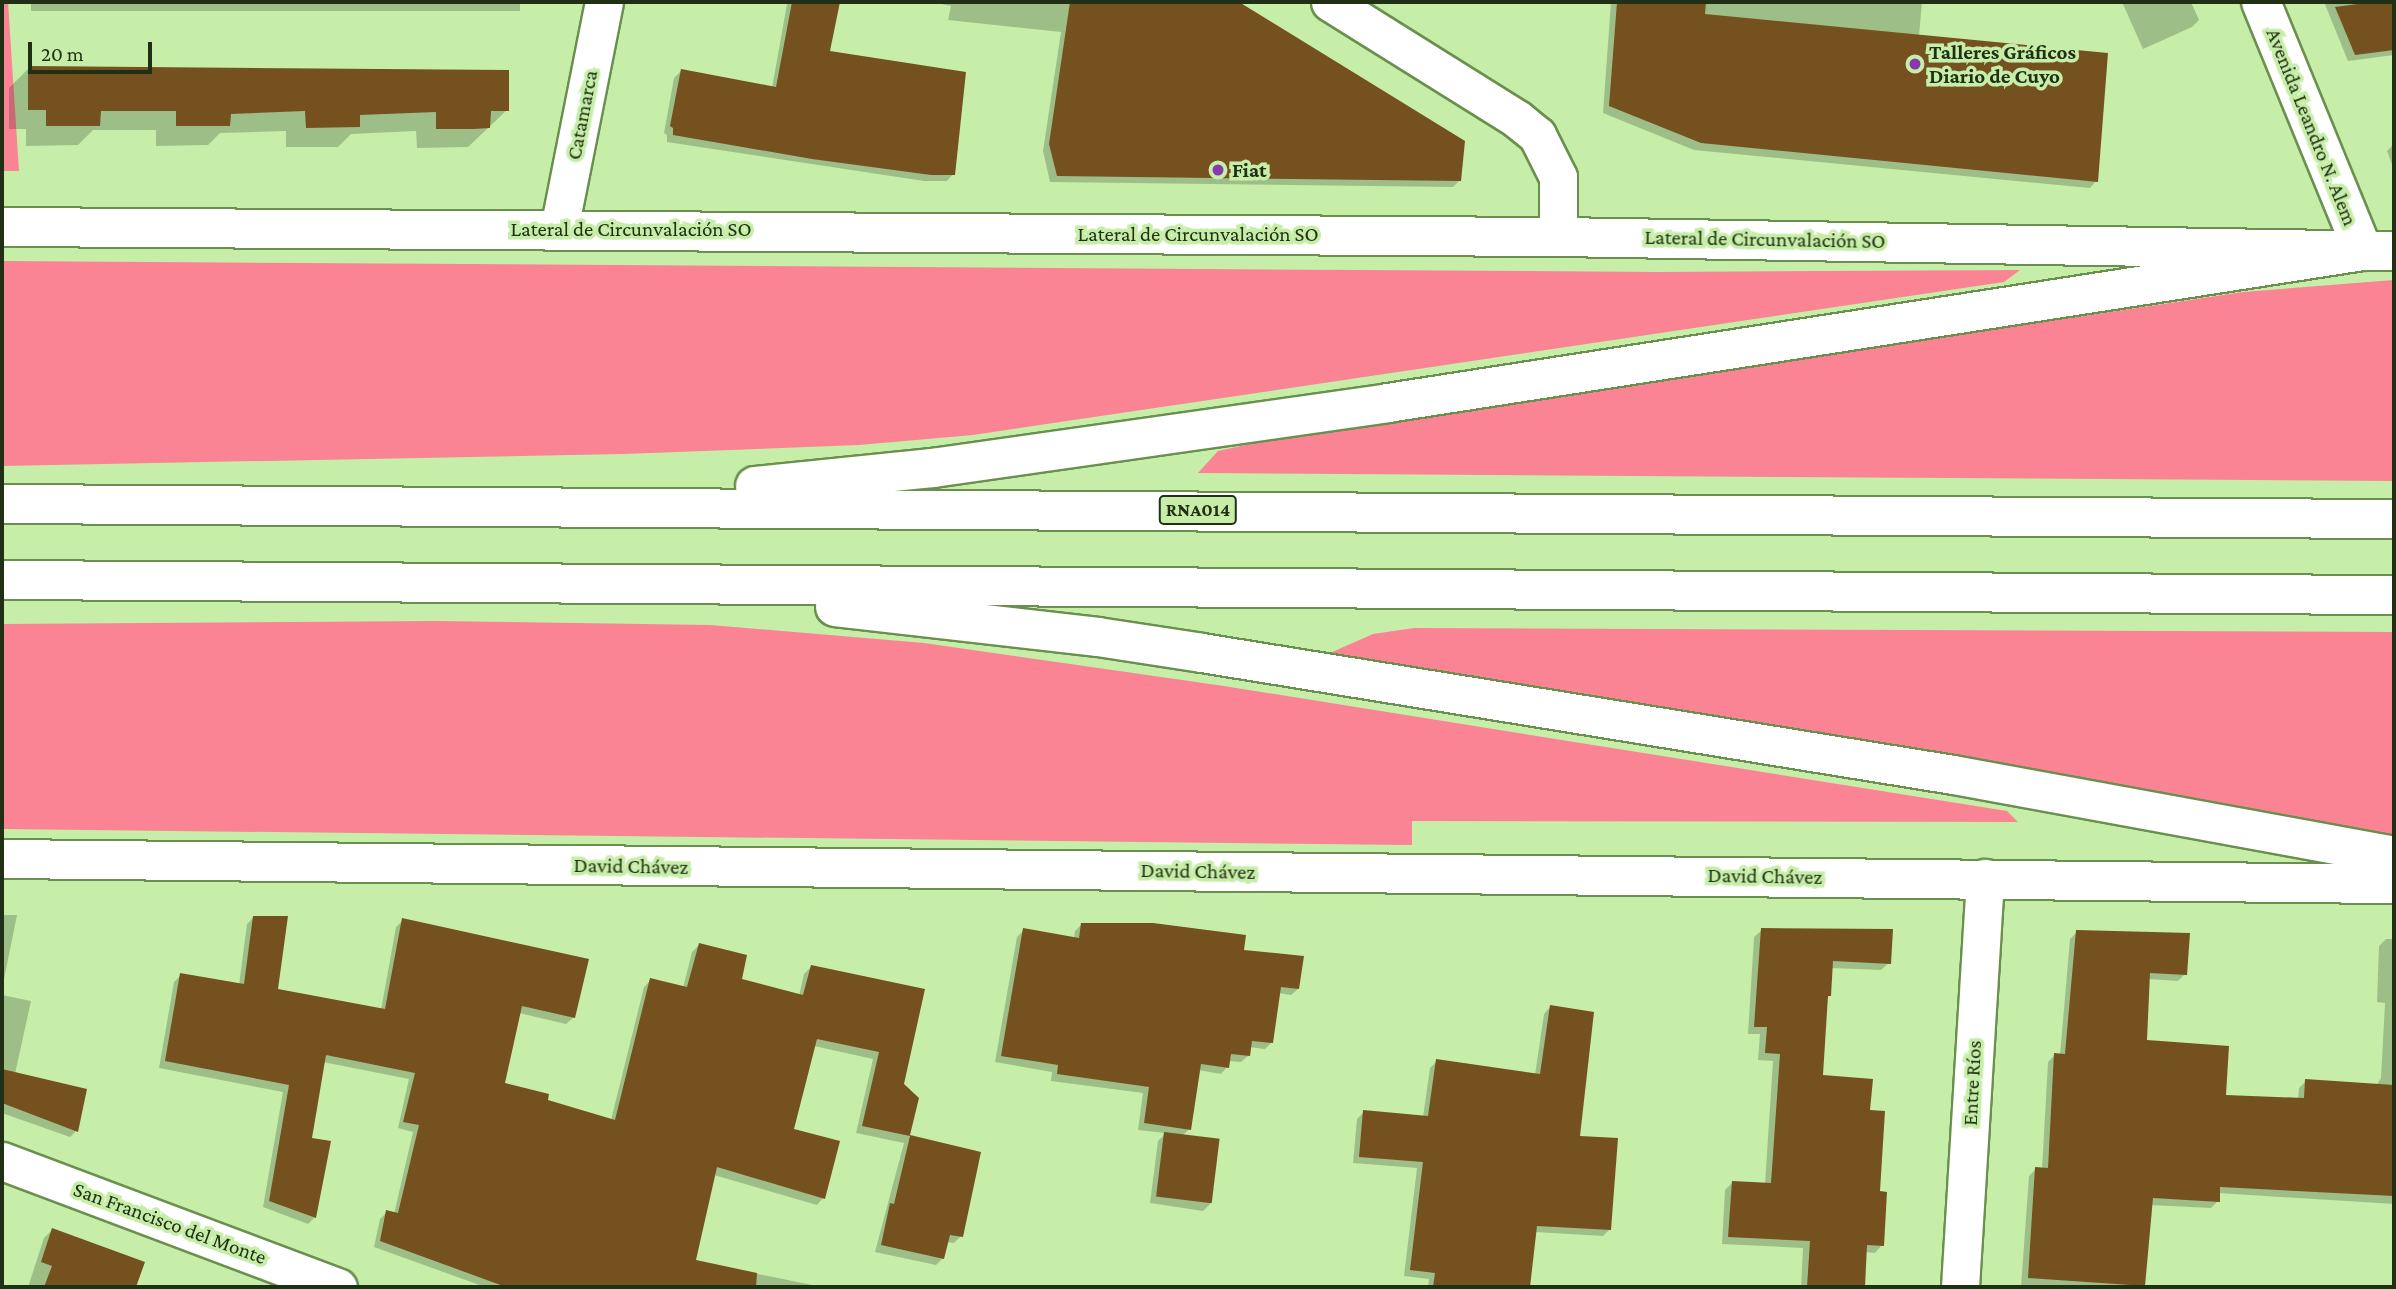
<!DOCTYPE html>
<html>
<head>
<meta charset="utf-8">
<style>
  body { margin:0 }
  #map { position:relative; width:2396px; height:1289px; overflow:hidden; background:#c6eea9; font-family:"Crimson Pro",serif }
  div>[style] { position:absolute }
  .green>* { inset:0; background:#fa8493 }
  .shadow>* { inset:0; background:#0003; transform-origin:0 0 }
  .building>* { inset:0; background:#74511f; transform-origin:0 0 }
  .roads { filter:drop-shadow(2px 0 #6a8f4e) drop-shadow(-2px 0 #6a8f4e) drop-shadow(0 2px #6a8f4e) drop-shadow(0 -2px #6a8f4e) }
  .street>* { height:37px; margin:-18.5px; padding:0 18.5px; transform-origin:18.5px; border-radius:18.5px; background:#fff }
  .secondary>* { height:38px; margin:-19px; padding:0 19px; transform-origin:19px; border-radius:19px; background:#fff }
  .highway>* { height:38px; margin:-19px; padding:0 19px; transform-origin:19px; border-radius:19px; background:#fff }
  .dots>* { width:19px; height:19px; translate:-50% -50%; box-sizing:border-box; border:4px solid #c6eea9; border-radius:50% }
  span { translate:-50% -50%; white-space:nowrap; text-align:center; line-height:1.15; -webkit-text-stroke:7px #c6eea9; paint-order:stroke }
  .shield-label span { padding:2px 5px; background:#c6eea9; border:2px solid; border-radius:5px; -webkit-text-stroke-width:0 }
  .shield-label { font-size:19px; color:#213015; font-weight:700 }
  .poi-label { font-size:21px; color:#213015; font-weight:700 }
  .left { translate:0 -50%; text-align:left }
  .street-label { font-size:21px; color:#213015 }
  .frame { position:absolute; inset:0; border:4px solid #213015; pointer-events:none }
  .scale { position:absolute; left:28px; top:42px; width:124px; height:32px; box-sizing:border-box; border:4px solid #213015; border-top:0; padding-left:9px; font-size:21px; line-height:24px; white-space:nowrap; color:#213015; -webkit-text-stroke:5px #c6eea9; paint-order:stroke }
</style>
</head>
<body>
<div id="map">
  <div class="green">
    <i style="clip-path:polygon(2px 2px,8px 2px,19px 171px,2px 171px)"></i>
    <i style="clip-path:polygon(2px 261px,1659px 272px,2020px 270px,2004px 282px,973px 435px,859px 445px,624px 454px,2px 466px)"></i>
    <i style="clip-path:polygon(2394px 280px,2394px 481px,1198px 473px,1218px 451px,1283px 437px,2243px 292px)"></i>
    <i style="clip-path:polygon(436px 621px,710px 625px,924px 643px,1224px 686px,2007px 811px,2018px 822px,1412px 821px,1412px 845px,2px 829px,2px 624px)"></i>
    <i style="clip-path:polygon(1414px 628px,2394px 632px,2394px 838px,2198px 799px,1331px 656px,1330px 653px,1373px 634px)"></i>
  </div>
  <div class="shadow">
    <i style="left:31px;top:2px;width:489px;height:9px"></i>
    <i style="clip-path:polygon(775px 2px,839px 2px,828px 53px,953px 174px,947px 181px,924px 181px,667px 142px,667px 135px,664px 133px,674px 78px,681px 71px,772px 88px,787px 4px)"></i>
    <i style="clip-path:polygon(932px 2px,1236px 2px,1463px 142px,1460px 180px,1453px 187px,1050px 182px,1043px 151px,1061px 32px,948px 20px,951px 6px)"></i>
    <i style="clip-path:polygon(1611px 2px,1922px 2px,1919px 36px,2096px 181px,2090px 188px,1694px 150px,1603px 113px)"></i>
    <i style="clip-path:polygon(2122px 2px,2191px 2px,2199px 20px,2192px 27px,2143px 49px)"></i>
    <i style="clip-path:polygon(2324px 2px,2394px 2px,2394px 55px,2348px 61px)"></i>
    <i style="clip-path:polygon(29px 68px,507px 110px,468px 147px,417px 148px,416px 131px,351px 134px,338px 147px,286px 147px,286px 131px,220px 133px,208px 145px,156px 146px,156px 130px,93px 130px,78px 145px,26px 146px,26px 129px,9px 129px,9px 88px)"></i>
    <i style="clip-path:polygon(2393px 145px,2394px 145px,2394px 170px,2387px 151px)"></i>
    <i style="clip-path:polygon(2px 915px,17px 915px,2px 989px)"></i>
    <i style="clip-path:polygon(254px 917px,276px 991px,381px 1010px,396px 927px,403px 920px,587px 960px,573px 1018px,566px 1024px,519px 1013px,503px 1085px,545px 1102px,611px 1120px,644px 987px,651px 980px,683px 988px,692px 952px,699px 945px,740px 980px,799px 996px,804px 974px,811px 967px,923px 990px,902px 1084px,917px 1099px,908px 1136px,979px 1154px,961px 1236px,954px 1243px,946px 1242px,943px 1258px,936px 1265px,875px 1252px,904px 1143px,856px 1133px,873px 1059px,814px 1046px,792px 1130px,823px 1198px,817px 1205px,714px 1175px,694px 1261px,822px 1287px,485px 1287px,374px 1247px,380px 1219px,387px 1212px,394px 1214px,413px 1132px,398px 1128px,409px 1079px,323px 1062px,310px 1139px,315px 1217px,308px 1224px,263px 1207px,283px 1092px,159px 1068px,174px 982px,181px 975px,239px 985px,247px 924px)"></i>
    <i style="clip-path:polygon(1082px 924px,1242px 951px,1298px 989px,1291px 995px,1278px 993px,1272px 1042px,1265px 1049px,1249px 1047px,1248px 1056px,1241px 1062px,1228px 1061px,1227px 1067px,1221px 1074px,1198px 1070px,1189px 1129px,1182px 1136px,1210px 1204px,1203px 1211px,1150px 1203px,1158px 1141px,1166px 1133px,1138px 1130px,1143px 1093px,1051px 1081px,1052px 1072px,995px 1062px,1017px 937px,1024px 930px,1074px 939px,1075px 931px)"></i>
    <i style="clip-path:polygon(1762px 930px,1889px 963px,1881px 970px,1831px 968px,1829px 996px,1826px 999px,1821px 1077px,1868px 1112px,1882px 1245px,1875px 1253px,1865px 1252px,1863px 1287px,1801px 1287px,1803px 1248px,1722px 1244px,1725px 1190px,1733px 1182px,1765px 1184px,1773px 1061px,1758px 1060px,1760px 1034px,1748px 1034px,1754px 937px)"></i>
    <i style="clip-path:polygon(2077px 932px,2185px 974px,2178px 981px,2148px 979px,2145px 1042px,2224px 1097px,2298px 1100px,2299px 1088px,2306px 1081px,2376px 1086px,2381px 1078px,2385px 1003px,2377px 1002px,2379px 946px,2386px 939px,2394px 939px,2394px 1204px,2218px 1193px,2218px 1201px,2211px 1208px,2150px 1205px,2143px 1287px,2021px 1287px,2029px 1176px,2036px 1169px,2042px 1169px,2048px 1062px,2055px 1055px,2060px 1055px,2070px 939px)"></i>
    <i style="clip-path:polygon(2px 995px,31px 1001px,15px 1074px,76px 1131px,70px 1137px,2px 1113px)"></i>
    <i style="clip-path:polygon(1550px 1007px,1578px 1137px,1610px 1229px,1603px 1236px,1535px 1232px,1529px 1287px,1428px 1287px,1429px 1279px,1404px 1276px,1417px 1168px,1353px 1163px,1357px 1119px,1364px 1112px,1423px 1117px,1430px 1068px,1437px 1061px,1535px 1075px,1544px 1014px)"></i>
    <i style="clip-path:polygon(52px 1230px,143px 1263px,134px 1287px,28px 1287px,44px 1238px)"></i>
  </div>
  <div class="building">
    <i style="clip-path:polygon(792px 2px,840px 2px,830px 51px,966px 72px,955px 175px,931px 175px,812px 159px,673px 135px,673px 128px,670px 126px,681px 69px,776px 87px)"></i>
    <i style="clip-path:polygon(1070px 2px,1239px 2px,1465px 141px,1461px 181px,1057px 176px,1049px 144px)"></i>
    <i style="clip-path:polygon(1617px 2px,1706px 2px,1705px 14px,2108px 53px,2098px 182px,1701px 143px,1609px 106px)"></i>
    <i style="clip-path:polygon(2372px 2px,2394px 2px,2394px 50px,2355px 55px,2335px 7px)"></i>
    <i style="clip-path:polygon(28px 66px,509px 70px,509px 111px,491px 111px,490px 128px,473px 129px,436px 129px,436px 112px,360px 115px,360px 127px,306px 128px,305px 111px,231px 114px,230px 126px,176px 126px,176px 111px,101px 111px,100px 126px,46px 126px,46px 110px,28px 110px)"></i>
    <i style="clip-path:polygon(253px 916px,288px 916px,278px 989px,385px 1009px,402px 918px,589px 959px,575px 1018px,522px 1006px,505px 1083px,549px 1094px,548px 1100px,615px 1120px,650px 978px,687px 987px,699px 943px,747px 955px,742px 979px,803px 995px,811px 965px,925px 989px,904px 1084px,919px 1098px,910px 1135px,981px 1152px,963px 1237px,950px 1235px,944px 1259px,881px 1245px,890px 1203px,894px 1204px,910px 1136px,862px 1126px,879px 1052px,817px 1039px,794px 1129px,840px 1141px,825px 1199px,717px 1167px,696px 1260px,757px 1273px,756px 1287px,506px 1287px,380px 1241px,386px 1210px,398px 1213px,419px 1125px,403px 1122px,415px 1073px,326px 1055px,312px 1138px,331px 1141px,316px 1218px,269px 1201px,289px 1085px,165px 1061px,180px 973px,244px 984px)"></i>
    <i style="clip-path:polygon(1081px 923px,1153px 923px,1246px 935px,1244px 950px,1304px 956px,1299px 989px,1281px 987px,1273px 1043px,1252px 1041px,1250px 1056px,1231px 1054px,1229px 1068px,1201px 1064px,1191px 1130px,1144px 1123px,1149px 1087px,1057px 1074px,1058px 1065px,1001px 1056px,1023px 928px,1079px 938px)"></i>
    <i style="clip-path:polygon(1761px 928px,1893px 929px,1891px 964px,1833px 961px,1831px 996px,1828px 996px,1823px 1075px,1873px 1079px,1870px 1110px,1885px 1111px,1880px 1191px,1887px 1192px,1884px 1246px,1867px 1245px,1865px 1287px,1807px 1287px,1810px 1241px,1728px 1237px,1732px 1181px,1771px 1183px,1780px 1054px,1765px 1053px,1767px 1027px,1754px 1027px)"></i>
    <i style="clip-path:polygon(2076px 930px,2190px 933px,2187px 975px,2150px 973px,2147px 1040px,2229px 1046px,2226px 1095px,2304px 1098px,2305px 1079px,2394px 1085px,2394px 1196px,2220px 1187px,2220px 1202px,2153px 1198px,2145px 1286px,2028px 1278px,2035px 1167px,2048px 1168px,2054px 1053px,2065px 1054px)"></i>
    <i style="clip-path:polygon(1550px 1005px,1594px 1012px,1580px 1136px,1618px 1138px,1611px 1230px,1537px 1226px,1530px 1287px,1433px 1287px,1435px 1273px,1410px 1270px,1423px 1162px,1359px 1157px,1363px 1110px,1428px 1116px,1436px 1059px,1540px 1074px)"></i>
    <i style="clip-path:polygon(2px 1069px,87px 1089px,78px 1132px,2px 1103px)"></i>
    <i style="left:1164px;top:1132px;width:56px;height:65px;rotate:7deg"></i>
    <i style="clip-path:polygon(52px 1228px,145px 1262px,136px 1287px,44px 1287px,52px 1266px,41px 1262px)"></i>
  </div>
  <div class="roads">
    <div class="street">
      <i style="left:1330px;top:2px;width:221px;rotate:32deg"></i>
      <i style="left:1517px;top:119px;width:26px;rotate:39deg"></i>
      <i style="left:1537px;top:135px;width:47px;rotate:63.4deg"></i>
      <i style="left:1558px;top:177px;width:60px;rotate:90deg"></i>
      <i style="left:559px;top:229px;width:231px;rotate:-78.8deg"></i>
      <i style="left:2px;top:1161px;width:359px;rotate:20.6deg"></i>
      <i style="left:1960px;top:1287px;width:410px;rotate:-86.5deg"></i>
    </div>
    <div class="secondary">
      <i style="left:2261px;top:2px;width:269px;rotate:67.7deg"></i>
      <i style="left:2px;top:227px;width:1556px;rotate:0.37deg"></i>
      <i style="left:1558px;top:237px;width:836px;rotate:0.96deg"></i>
      <i style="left:2px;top:859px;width:2392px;rotate:0.6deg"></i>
    </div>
    <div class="highway">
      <i style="left:755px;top:486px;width:179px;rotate:-5.8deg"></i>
      <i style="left:933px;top:468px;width:460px;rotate:-8.1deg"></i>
      <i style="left:1388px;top:403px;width:987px;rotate:-8.86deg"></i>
      <i style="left:2px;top:504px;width:2392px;rotate:0.36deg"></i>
      <i style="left:2px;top:580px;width:2392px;rotate:0.36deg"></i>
      <i style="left:835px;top:607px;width:265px;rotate:6.5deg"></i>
      <i style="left:1098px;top:637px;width:105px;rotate:8.7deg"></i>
      <i style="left:1202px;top:653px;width:762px;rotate:9.22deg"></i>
      <i style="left:1954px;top:775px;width:447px;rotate:10.4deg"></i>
    </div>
  </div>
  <div class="dots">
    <i style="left:1915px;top:64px;background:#873aab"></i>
    <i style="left:1218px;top:170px;background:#873aab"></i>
  </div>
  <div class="shield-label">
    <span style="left:1198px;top:510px">RNA014</span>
  </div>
  <div class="poi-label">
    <span class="left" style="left:1929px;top:64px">Talleres Gráficos<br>Diario de Cuyo</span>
    <span class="left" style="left:1232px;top:170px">Fiat</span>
  </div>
  <div class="street-label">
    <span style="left:582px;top:115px;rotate:-79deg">Catamarca</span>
    <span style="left:2312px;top:127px;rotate:68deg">Avenida Leandro N. Alem</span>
    <span style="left:631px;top:229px">Lateral de Circunvalación SO</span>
    <span style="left:1198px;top:234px">Lateral de Circunvalación SO</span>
    <span style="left:1765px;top:239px;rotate:1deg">Lateral de Circunvalación SO</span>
    <span style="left:631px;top:866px;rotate:1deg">David Chávez</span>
    <span style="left:1198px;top:871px;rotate:1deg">David Chávez</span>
    <span style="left:1765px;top:876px;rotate:1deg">David Chávez</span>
    <span style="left:1972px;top:1083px;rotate:-87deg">Entre Ríos</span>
    <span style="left:170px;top:1223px;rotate:20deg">San Francisco del Monte</span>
  </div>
  <div class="frame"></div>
  <div class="scale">20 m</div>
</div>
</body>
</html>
